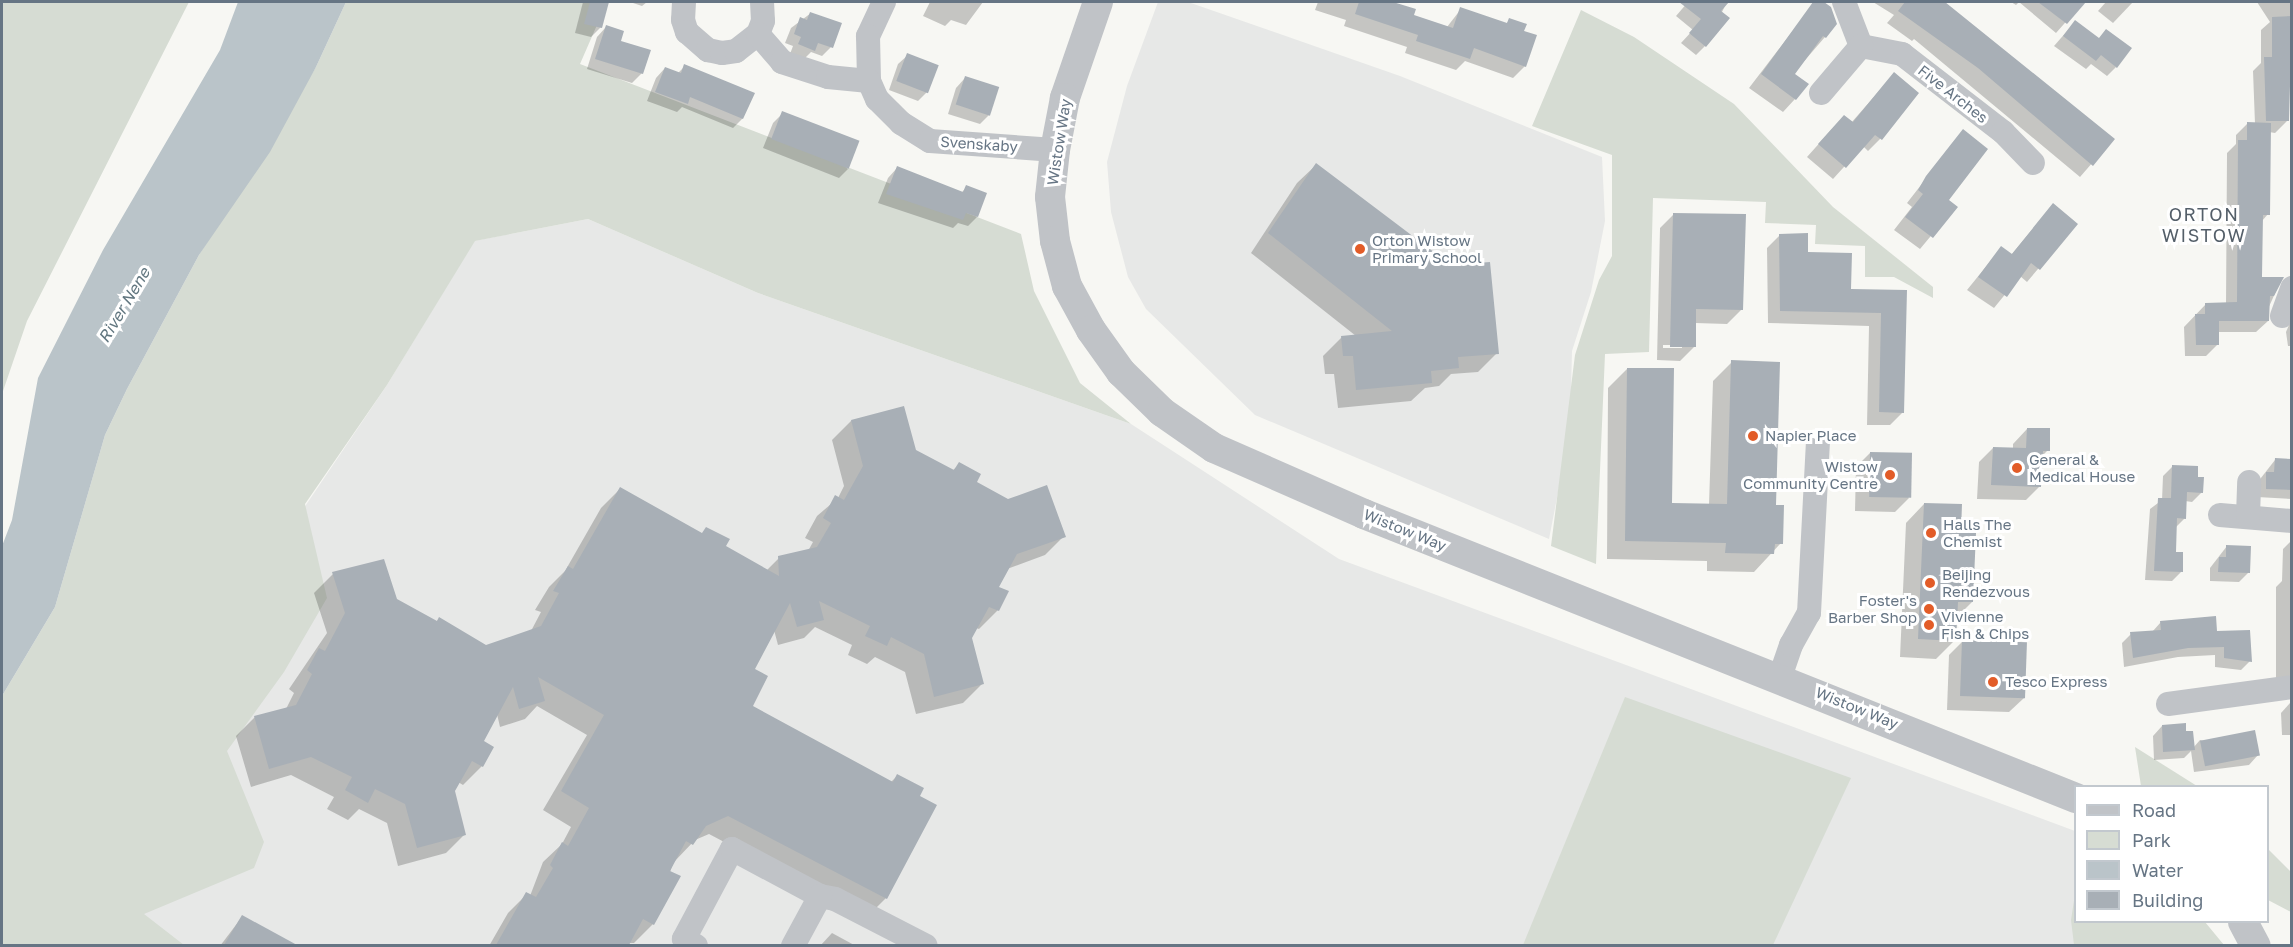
<!DOCTYPE html>
<html>
<head>
<meta charset="utf-8">
<style>
  body { margin:0 }
  #map { position:relative; width:2293px; height:947px; overflow:hidden; background:#f7f7f3; font-family:"Golos Text",sans-serif }
  div>[style] { position:absolute }
  .built>* { inset:0; background:#e7e8e7 }
  .green>* { inset:0; background:#d6dcd3 }
  .water>* { inset:0; background:#bac4c9 }
  .shadow>* { inset:0; background:#0003 }
  .building>* { inset:0; background:#a8afb6; transform-origin:0 0 }
  .minor>* { height:24px; margin:-12px; padding:0 12px; transform-origin:12px; border-radius:12px; background:#c0c3c7 }
  .tertiary>* { height:30px; margin:-15px; padding:0 15px; transform-origin:15px; border-radius:15px; background:#c0c3c7 }
  .dots>* { width:16px; height:16px; translate:-50% -50%; box-sizing:border-box; border:3px solid #fff; border-radius:50% }
  span { translate:-50% -50%; white-space:nowrap; text-align:center; line-height:1.15; -webkit-text-stroke:6px #fff; paint-order:stroke }
  .street-label { font-size:15px; color:#667584 }
  .poi-label { font-size:15px; color:#667584 }
  .left { translate:0 -50%; text-align:left }
  .right { translate:-100% -50%; text-align:right }
  .water-label { font-size:16px; color:#627780; font-style:italic }
  .quarter-label { font-size:18px; color:#545f69; letter-spacing:1.5px }
  .frame { position:absolute; inset:0; border:3px solid #667584; pointer-events:none }
  .legend { position:absolute; left:2074px; top:785px; width:195px; height:138px; box-sizing:border-box; background:#fff; border:2px solid #c2c8ce; margin:0; padding:8px 10px; list-style:none; font-size:18px; color:#667584 }
  .legend li { display:flex; align-items:center; gap:12px; height:30px }
  .legend b { width:30px; border:2px solid #c2c8ce }
</style>
</head>
<body>
<div id="map">
  <div class="built">
    <i style="clip-path:polygon(1158px 2px,1188px 2px,1400px 76px,1602px 157px,1605px 221px,1591px 292px,1572px 351px,1570px 431px,1549px 539px,1255px 415px,1146px 309px,1128px 277px,1111px 212px,1107px 162px,1127px 86px)"></i>
    <i style="clip-path:polygon(588px 219px,758px 293px,1131px 424px,1339px 559px,2075px 831px,2074px 945px,8px 946px,387px 385px,474px 241px)"></i>
  </div>
  <div class="green">
    <i style="clip-path:polygon(2px 2px,189px 2px,27px 321px,2px 394px)"></i>
    <i style="clip-path:polygon(346px 2px,607px 2px,580px 64px,1021px 234px,1034px 291px,1080px 383px,1131px 424px,758px 293px,588px 219px,475px 241px,387px 385px,305px 504px,327px 598px,284px 672px,227px 751px,264px 842px,254px 868px,144px 914px,184px 945px,2px 945px,2px 696px,55px 607px,105px 435px,127px 389px,199px 255px,316px 67px)"></i>
    <i style="clip-path:polygon(1581px 10px,1634px 37px,1734px 104px,1833px 207px,1933px 287px,1933px 298px,1894px 277px,1865px 277px,1865px 246px,1815px 244px,1816px 225px,1765px 223px,1766px 202px,1653px 198px,1649px 352px,1605px 354px,1596px 564px,1551px 546px,1575px 355px,1599px 280px,1612px 256px,1612px 155px,1532px 126px)"></i>
    <i style="clip-path:polygon(1625px 697px,1851px 778px,1773px 945px,1523px 945px)"></i>
    <i style="clip-path:polygon(2135px 747px,2197px 786px,2141px 786px)"></i>
    <i style="clip-path:polygon(2268px 849px,2291px 872px,2291px 912px,2268px 900px)"></i>
    <i style="clip-path:polygon(2075px 894px,2076px 922px,2205px 922px,2224px 945px,2074px 945px,2071px 920px)"></i>
  </div>
  <div class="water">
    <i style="clip-path:polygon(238px 2px,346px 2px,316px 67px,270px 152px,199px 255px,127px 389px,105px 435px,55px 607px,2px 696px,2px 546px,12px 520px,38px 378px,103px 250px,220px 50px)"></i>
  </div>
  <div class="shadow">
    <i style="clip-path:polygon(583px 2px,607px 2px,601px 27px,591px 37px,575px 33px)"></i>
    <i style="clip-path:polygon(630px 2px,647px 2px,642px 6px)"></i>
    <i style="clip-path:polygon(930px 2px,983px 2px,966px 25px,951px 20px,945px 26px,923px 16px)"></i>
    <i style="clip-path:polygon(1318px 2px,1389px 2px,1414px 10px,1412px 16px,1447px 27px,1461px 9px,1506px 24px,1510px 20px,1523px 32px,1525px 66px,1513px 78px,1465px 61px,1456px 70px,1405px 53px,1407px 47px,1344px 26px,1346px 20px,1315px 10px)"></i>
    <i style="clip-path:polygon(1688px 2px,1727px 2px,1705px 46px,1696px 55px,1681px 43px,1693px 30px,1676px 16px)"></i>
    <i style="clip-path:polygon(1815px 2px,1829px 8px,1825px 37px,1793px 74px,1795px 99px,1783px 112px,1749px 88px)"></i>
    <i style="clip-path:polygon(1873px 2px,1940px 2px,2113px 139px,2080px 177px,1914px 39px,1912px 41px,1887px 23px,1894px 15px)"></i>
    <i style="clip-path:polygon(2011px 2px,2072px 2px,2079px 7px,2056px 33px,2019px 2px,2016px 5px)"></i>
    <i style="clip-path:polygon(2106px 2px,2133px 2px,2113px 23px,2098px 11px)"></i>
    <i style="clip-path:polygon(2257px 2px,2292px 2px,2287px 121px,2275px 133px,2269px 132px,2268px 214px,2262px 221px,2261px 279px,2282px 278px,2267px 311px,2268px 321px,2256px 332px,2218px 332px,2218px 344px,2206px 356px,2185px 356px,2184px 327px,2206px 304px,2226px 304px,2227px 153px,2236px 144px,2236px 135px,2247px 124px,2255px 124px,2253px 71px,2261px 63px,2261px 30px,2270px 22px)"></i>
    <i style="clip-path:polygon(811px 13px,831px 47px,822px 56px,811px 52px,804px 59px,790px 54px,793px 46px,785px 43px,791px 28px)"></i>
    <i style="clip-path:polygon(2075px 22px,2116px 67px,2107px 76px,2091px 64px,2086px 69px,2054px 46px)"></i>
    <i style="clip-path:polygon(606px 27px,642px 73px,632px 83px,587px 69px,597px 37px)"></i>
    <i style="clip-path:polygon(908px 55px,928px 91px,918px 101px,889px 90px,898px 64px)"></i>
    <i style="clip-path:polygon(685px 66px,753px 93px,742px 119px,733px 128px,682px 107px,677px 112px,647px 101px,656px 78px,665px 68px,678px 73px)"></i>
    <i style="clip-path:polygon(1894px 74px,1880px 139px,1868px 151px,1863px 146px,1833px 179px,1807px 157px,1832px 129px,1851px 123px)"></i>
    <i style="clip-path:polygon(965px 78px,989px 115px,980px 124px,948px 114px,956px 88px)"></i>
    <i style="clip-path:polygon(783px 113px,848px 169px,839px 178px,763px 148px,773px 123px)"></i>
    <i style="clip-path:polygon(1963px 131px,1947px 200px,1955px 207px,1920px 249px,1894px 230px,1912px 207px,1907px 203px)"></i>
    <i style="clip-path:polygon(1316px 165px,1497px 353px,1478px 372px,1451px 374px,1439px 386px,1425px 388px,1411px 401px,1338px 408px,1334px 374px,1325px 374px,1323px 356px,1342px 337px,1356px 336px,1251px 253px,1297px 183px)"></i>
    <i style="clip-path:polygon(897px 168px,961px 193px,967px 187px,977px 217px,968px 226px,958px 223px,953px 228px,878px 203px,888px 178px)"></i>
    <i style="clip-path:polygon(2053px 205px,2076px 224px,2027px 282px,2020px 276px,1994px 308px,1967px 290px,2001px 248px,2011px 255px)"></i>
    <i style="clip-path:polygon(evenodd,1674px 214px,1742px 309px,1727px 324px,1695px 323px,1694px 347px,1680px 361px,1657px 360px,1660px 228px,1674px 214px,1663px 345px,1682px 345px,1682px 348px,1663px 348px,1663px 345px)"></i>
    <i style="clip-path:polygon(1780px 235px,1850px 291px,1905px 291px,1903px 412px,1890px 425px,1867px 425px,1869px 326px,1768px 323px,1767px 248px)"></i>
    <i style="clip-path:polygon(2292px 318px,2292px 346px,2288px 346px,2286px 332px)"></i>
    <i style="clip-path:polygon(1732px 362px,1781px 543px,1754px 572px,1707px 571px,1707px 561px,1607px 559px,1608px 388px,1627px 369px,1671px 504px,1709px 505px,1713px 381px)"></i>
    <i style="clip-path:polygon(903px 408px,914px 451px,952px 471px,960px 464px,975px 483px,1064px 536px,1045px 555px,1007px 569px,997px 588px,998px 610px,979px 629px,976px 628px,970px 637px,982px 684px,963px 703px,916px 714px,905px 672px,875px 657px,867px 664px,848px 655px,852px 645px,815px 627px,804px 638px,778px 645px,774px 630px,753px 670px,751px 707px,891px 782px,897px 776px,886px 898px,867px 917px,709px 834px,695px 840px,673px 863px,653px 924px,634px 943px,489px 946px,508px 913px,527px 894px,530px 896px,543px 862px,562px 844px,571px 827px,543px 810px,587px 735px,537px 706px,525px 719px,500px 727px,497px 714px,482px 742px,482px 766px,463px 785px,458px 782px,453px 791px,465px 834px,446px 853px,398px 866px,387px 823px,359px 809px,348px 820px,327px 809px,334px 797px,291px 775px,251px 787px,236px 736px,255px 717px,286px 709px,294px 693px,289px 689px,327px 633px,314px 593px,333px 574px,395px 600px,436px 622px,439px 619px,486px 646px,531px 631px,541px 612px,535px 610px,549px 587px,565px 571px,601px 508px,620px 489px,767px 570px,779px 558px,808px 551px,813px 542px,805px 538px,817px 516px,838px 498px,844px 486px,832px 440px,851px 421px)"></i>
    <i style="clip-path:polygon(2027px 429px,2048px 450px,2041px 457px,2040px 486px,2026px 500px,1977px 499px,1979px 462px,1993px 448px,2013px 449px,2013px 444px)"></i>
    <i style="clip-path:polygon(1870px 453px,1909px 498px,1895px 512px,1855px 511px,1856px 467px)"></i>
    <i style="clip-path:polygon(2275px 460px,2292px 460px,2292px 499px,2257px 497px,2257px 483px)"></i>
    <i style="clip-path:polygon(2172px 467px,2196px 479px,2202px 492px,2192px 502px,2185px 501px,2185px 518px,2175px 528px,2175px 553px,2181px 572px,2172px 581px,2145px 580px,2150px 509px,2162px 500px,2163px 476px)"></i>
    <i style="clip-path:polygon(1924px 504px,1959px 534px,1972px 602px,1956px 618px,1955px 640px,1936px 659px,1900px 657px,1906px 523px)"></i>
    <i style="clip-path:polygon(2292px 540px,2292px 687px,2276px 682px,2276px 587px,2282px 581px,2283px 549px)"></i>
    <i style="clip-path:polygon(2227px 546px,2249px 572px,2239px 582px,2210px 581px,2210px 568px)"></i>
    <i style="clip-path:polygon(2161px 622px,2215px 633px,2250px 661px,2241px 670px,2215px 667px,2215px 655px,2178px 657px,2124px 667px,2122px 643px,2131px 634px,2152px 632px)"></i>
    <i style="clip-path:polygon(1963px 641px,2024px 698px,2009px 712px,1947px 710px,1949px 655px)"></i>
    <i style="clip-path:polygon(2290px 703px,2292px 735px,2282px 735px,2281px 713px)"></i>
    <i style="clip-path:polygon(2162px 726px,2185px 733px,2193px 748px,2200px 740px,2258px 755px,2249px 765px,2194px 772px,2191px 751px,2184px 758px,2154px 760px,2153px 736px)"></i>
    <i style="clip-path:polygon(242px 917px,292px 946px,220px 946px)"></i>
    <i style="clip-path:polygon(832px 933px,856px 946px,820px 946px)"></i>
  </div>
  <div class="building">
    <i style="clip-path:polygon(590px 2px,609px 2px,602px 28px,584px 24px)"></i>
    <i style="clip-path:polygon(1359px 2px,1393px 2px,1416px 9px,1414px 15px,1453px 28px,1460px 7px,1507px 23px,1509px 18px,1527px 24px,1524px 31px,1537px 35px,1526px 67px,1474px 48px,1470px 59px,1416px 41px,1418px 35px,1355px 14px)"></i>
    <i style="clip-path:polygon(1679px 2px,1729px 2px,1721px 11px,1730px 18px,1706px 47px,1689px 33px,1701px 19px)"></i>
    <i style="clip-path:polygon(1813px 2px,1824px 2px,1831px 7px,1837px 24px,1826px 38px,1823px 36px,1795px 74px,1809px 84px,1796px 100px,1761px 74px)"></i>
    <i style="clip-path:polygon(1905px 2px,1945px 2px,2115px 139px,2093px 166px,1978px 68px,1898px 11px)"></i>
    <i style="clip-path:polygon(2038px 2px,2086px 2px,2067px 24px)"></i>
    <i style="clip-path:polygon(810px 12px,842px 23px,833px 48px,818px 43px,815px 51px,798px 44px,801px 37px,794px 34px,800px 17px,807px 20px)"></i>
    <i style="clip-path:polygon(2292px 16px,2289px 121px,2266px 121px,2264px 57px,2272px 57px,2272px 17px)"></i>
    <i style="clip-path:polygon(2075px 20px,2099px 38px,2106px 29px,2132px 48px,2117px 68px,2101px 55px,2096px 61px,2063px 36px)"></i>
    <i style="clip-path:polygon(606px 25px,624px 31px,621px 41px,651px 50px,643px 74px,595px 59px)"></i>
    <i style="left:907px;top:53px;width:34px;height:30px;rotate:21deg"></i>
    <i style="clip-path:polygon(684px 64px,755px 93px,743px 119px,690px 97px,688px 104px,655px 92px,665px 67px,681px 73px)"></i>
    <i style="clip-path:polygon(1894px 72px,1919px 93px,1882px 140px,1875px 135px,1846px 168px,1818px 144px,1844px 115px,1853px 122px)"></i>
    <i style="left:965px;top:76px;width:36px;height:30px;rotate:18deg"></i>
    <i style="left:782px;top:111px;width:83px;height:30px;rotate:21deg"></i>
    <i style="clip-path:polygon(2247px 122px,2271px 123px,2270px 215px,2263px 215px,2262px 277px,2284px 277px,2274px 296px,2270px 296px,2269px 321px,2219px 321px,2219px 345px,2196px 345px,2195px 314px,2205px 314px,2205px 303px,2237px 302px,2238px 140px,2247px 140px)"></i>
    <i style="clip-path:polygon(1963px 129px,1988px 149px,1949px 200px,1958px 207px,1933px 238px,1905px 217px,1923px 194px,1918px 190px,1926px 176px)"></i>
    <i style="clip-path:polygon(1316px 163px,1451px 265px,1490px 262px,1499px 354px,1458px 357px,1459px 368px,1431px 371px,1432px 383px,1356px 390px,1353px 356px,1343px 356px,1341px 336px,1392px 331px,1268px 233px)"></i>
    <i style="clip-path:polygon(897px 166px,963px 192px,966px 185px,987px 193px,978px 217px,966px 213px,963px 220px,886px 194px)"></i>
    <i style="clip-path:polygon(2053px 203px,2078px 224px,2040px 270px,2031px 263px,2007px 297px,1978px 277px,2001px 246px,2012px 254px)"></i>
    <i style="clip-path:polygon(1673px 213px,1746px 214px,1743px 310px,1696px 309px,1696px 347px,1670px 347px)"></i>
    <i style="clip-path:polygon(1808px 233px,1808px 252px,1852px 253px,1851px 289px,1907px 290px,1904px 413px,1879px 412px,1881px 313px,1780px 311px,1779px 234px)"></i>
    <i style="clip-path:polygon(1731px 360px,1780px 362px,1776px 505px,1784px 505px,1783px 544px,1775px 544px,1774px 554px,1725px 553px,1726px 543px,1625px 541px,1627px 368px,1674px 368px,1672px 503px,1727px 504px)"></i>
    <i style="clip-path:polygon(904px 406px,916px 450px,954px 470px,959px 462px,981px 474px,977px 482px,1008px 499px,1047px 485px,1066px 537px,1017px 554px,999px 587px,1009px 591px,999px 611px,989px 607px,972px 638px,984px 684px,934px 697px,924px 654px,891px 637px,887px 646px,865px 636px,870px 626px,819px 601px,824px 620px,797px 627px,790px 603px,755px 669px,768px 676px,753px 706px,893px 782px,897px 774px,924px 788px,920px 796px,937px 805px,887px 899px,728px 816px,706px 826px,693px 845px,686px 841px,670px 871px,681px 876px,654px 925px,643px 919px,629px 945px,496px 945px,526px 892px,536px 897px,553px 868px,550px 865px,562px 842px,568px 846px,589px 808px,561px 791px,604px 715px,538px 677px,545px 701px,519px 709px,513px 687px,484px 741px,494px 747px,483px 767px,472px 761px,455px 791px,466px 835px,417px 848px,405px 804px,375px 789px,368px 803px,345px 790px,352px 777px,311px 757px,269px 769px,254px 716px,296px 705px,312px 674px,307px 670px,319px 648px,325px 651px,345px 613px,332px 572px,384px 559px,397px 599px,437px 621px,439px 617px,486px 645px,541px 626px,559px 593px,553px 591px,568px 566px,573px 569px,620px 487px,702px 533px,706px 527px,730px 539px,726px 546px,779px 576px,778px 556px,817px 547px,831px 523px,823px 518px,835px 495px,844px 500px,863px 466px,851px 420px)"></i>
    <i style="clip-path:polygon(2027px 428px,2050px 428px,2050px 451px,2043px 451px,2041px 487px,1991px 485px,1993px 447px,2026px 448px)"></i>
    <i style="left:1870px;top:452px;width:42px;height:45px;rotate:1deg"></i>
    <i style="clip-path:polygon(2275px 458px,2292px 459px,2292px 490px,2266px 489px,2266px 472px,2274px 472px)"></i>
    <i style="clip-path:polygon(2172px 465px,2198px 466px,2198px 477px,2204px 477px,2203px 493px,2187px 492px,2186px 519px,2177px 518px,2176px 552px,2183px 552px,2183px 572px,2154px 571px,2158px 498px,2171px 498px)"></i>
    <i style="clip-path:polygon(1924px 503px,1962px 504px,1961px 532px,1976px 533px,1973px 602px,1958px 602px,1956px 641px,1918px 639px)"></i>
    <i style="clip-path:polygon(2226px 545px,2251px 546px,2250px 573px,2218px 572px,2219px 557px,2226px 557px)"></i>
    <i style="clip-path:polygon(2216px 616px,2217px 631px,2250px 630px,2252px 662px,2224px 658px,2224px 647px,2188px 648px,2133px 658px,2130px 632px,2161px 630px,2160px 621px)"></i>
    <i style="left:1962px;top:640px;width:65px;height:56px;rotate:2deg"></i>
    <i style="clip-path:polygon(2186px 723px,2186px 731px,2193px 731px,2195px 750px,2163px 752px,2162px 725px)"></i>
    <i style="left:2255px;top:730px;width:26px;height:56px;rotate:79deg"></i>
    <i style="clip-path:polygon(242px 915px,297px 945px,224px 945px)"></i>
  </div>
  <div class="minor">
    <i style="left:684px;top:2px;width:18px;rotate:93deg"></i>
    <i style="left:683px;top:20px;width:13px;rotate:72deg"></i>
    <i style="left:687px;top:32px;width:28px;rotate:41deg"></i>
    <i style="left:708px;top:50px;width:14px;rotate:12deg"></i>
    <i style="left:722px;top:53px;width:14px;rotate:-8deg"></i>
    <i style="left:736px;top:51px;width:28px;rotate:-38deg"></i>
    <i style="left:758px;top:34px;width:14px;rotate:-69deg"></i>
    <i style="left:763px;top:21px;width:19px;rotate:-93deg"></i>
    <i style="left:884px;top:2px;width:38px;rotate:115deg"></i>
    <i style="left:868px;top:36px;width:45px;rotate:88.7deg"></i>
    <i style="left:869px;top:81px;width:20px;rotate:66deg"></i>
    <i style="left:877px;top:99px;width:34px;rotate:45deg"></i>
    <i style="left:901px;top:123px;width:34px;rotate:32deg"></i>
    <i style="left:930px;top:141px;width:125px;rotate:4.1deg"></i>
    <i style="left:1844px;top:2px;width:47px;rotate:68.9deg"></i>
    <i style="left:1861px;top:46px;width:42px;rotate:11deg"></i>
    <i style="left:1902px;top:54px;width:128px;rotate:37.7deg"></i>
    <i style="left:2003px;top:132px;width:43px;rotate:45.9deg"></i>
    <i style="left:758px;top:34px;width:37px;rotate:49deg"></i>
    <i style="left:782px;top:62px;width:48px;rotate:18.1deg"></i>
    <i style="left:828px;top:77px;width:41px;rotate:5.6deg"></i>
    <i style="left:1821px;top:93px;width:62px;rotate:-49.6deg"></i>
    <i style="left:2282px;top:316px;width:30px;rotate:-70deg"></i>
    <i style="left:2220px;top:515px;width:72px;rotate:4.8deg"></i>
    <i style="left:2248px;top:516px;width:34px;rotate:-88deg"></i>
    <i style="left:1780px;top:677px;width:34px;rotate:-71deg"></i>
    <i style="left:1791px;top:645px;width:37px;rotate:-61deg"></i>
    <i style="left:1809px;top:613px;width:171px;rotate:-87deg"></i>
    <i style="left:2168px;top:704px;width:125px;rotate:-7.8deg"></i>
    <i style="left:696px;top:946px;width:14px;rotate:-150deg"></i>
    <i style="left:684px;top:939px;width:102px;rotate:-61.9deg"></i>
    <i style="left:732px;top:849px;width:100px;rotate:28.1deg"></i>
    <i style="left:820px;top:896px;width:15px;rotate:11deg"></i>
    <i style="left:835px;top:899px;width:102px;rotate:27.3deg"></i>
    <i style="left:793px;top:946px;width:57px;rotate:-61.6deg"></i>
  </div>
  <div class="tertiary">
    <i style="left:1098px;top:2px;width:102px;rotate:109deg"></i>
    <i style="left:1065px;top:98px;width:53px;rotate:100.9deg"></i>
    <i style="left:1055px;top:150px;width:47px;rotate:96.1deg"></i>
    <i style="left:1050px;top:197px;width:44px;rotate:83.5deg"></i>
    <i style="left:1055px;top:241px;width:47px;rotate:75.1deg"></i>
    <i style="left:1067px;top:286px;width:50px;rotate:61.4deg"></i>
    <i style="left:1091px;top:330px;width:52px;rotate:54.5deg"></i>
    <i style="left:1121px;top:372px;width:57px;rotate:44.3deg"></i>
    <i style="left:1162px;top:412px;width:63px;rotate:34.7deg"></i>
    <i style="left:1214px;top:448px;width:164px;rotate:23.7deg"></i>
    <i style="left:1364px;top:514px;width:767px;rotate:21.75deg"></i>
    <i style="left:2243px;top:922px;width:27px;rotate:62deg"></i>
  </div>
  <div class="dots">
    <i style="left:1360px;top:249px;background:#e25c28"></i>
    <i style="left:1753px;top:436px;background:#e25c28"></i>
    <i style="left:2017px;top:468px;background:#e25c28"></i>
    <i style="left:1890px;top:475px;background:#e25c28"></i>
    <i style="left:1931px;top:533px;background:#e25c28"></i>
    <i style="left:1930px;top:583px;background:#e25c28"></i>
    <i style="left:1929px;top:609px;background:#e25c28"></i>
    <i style="left:1929px;top:625px;background:#e25c28"></i>
    <i style="left:1993px;top:682px;background:#e25c28"></i>
  </div>
  <div class="street-label">
    <span style="left:1953px;top:94px;rotate:38deg">Five Arches</span>
    <span style="left:1059px;top:142px;rotate:-81deg">Wistow Way</span>
    <span style="left:979px;top:144px;rotate:4deg">Svenskaby</span>
    <span style="left:1405px;top:530px;rotate:22deg">Wistow Way</span>
    <span style="left:1857px;top:708px;rotate:22deg">Wistow Way</span>
  </div>
  <div class="poi-label">
    <span class="left" style="left:1372px;top:249px">Orton Wistow<br>Primary School</span>
    <span class="left" style="left:1765px;top:436px">Napier Place</span>
    <span class="left" style="left:2029px;top:468px">General &amp;<br>Medical House</span>
    <span class="right" style="left:1878px;top:475px">Wistow<br>Community Centre</span>
    <span class="left" style="left:1943px;top:533px">Halls The<br>Chemist</span>
    <span class="left" style="left:1942px;top:583px">Beijing<br>Rendezvous</span>
    <span class="right" style="left:1917px;top:609px">Foster's<br>Barber Shop</span>
    <span class="left" style="left:1941px;top:625px">Vivienne<br>Fish &amp; Chips</span>
    <span class="left" style="left:2005px;top:682px">Tesco Express</span>
  </div>
  <div class="water-label">
    <span style="left:124px;top:305px;rotate:-59deg">River Nene</span>
  </div>
  <div class="quarter-label">
    <span style="left:2204px;top:225px">ORTON<br>WISTOW</span>
  </div>
  <div class="frame"></div>
  <ul class="legend">
  <li><b style="height:8px;background:#c0c3c7"></b>Road</li>
  <li><b style="height:16px;background:#d6dcd3"></b>Park</li>
  <li><b style="height:16px;background:#bac4c9"></b>Water</li>
  <li><b style="height:16px;background:#a8afb6"></b>Building</li>
  </ul>
</div>
</body>
</html>
